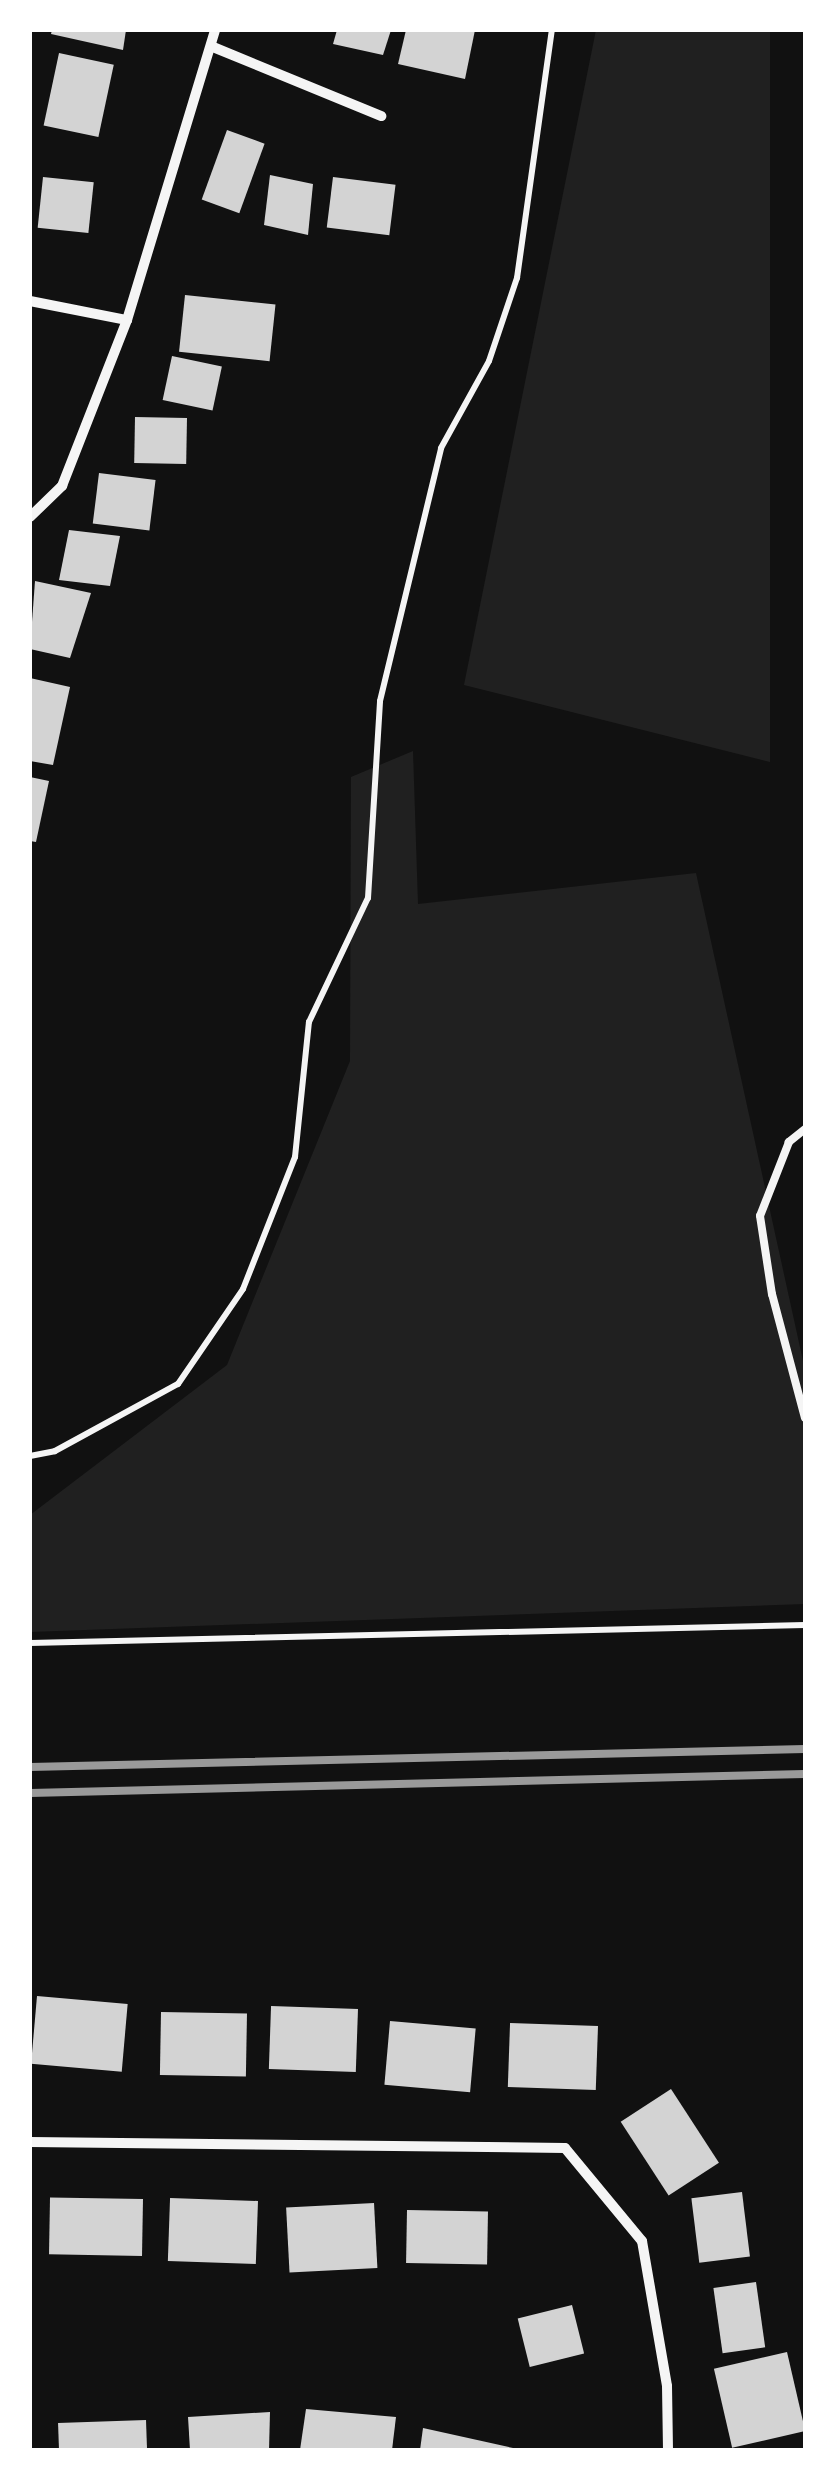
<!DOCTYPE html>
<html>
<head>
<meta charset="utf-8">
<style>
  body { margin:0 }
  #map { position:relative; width:835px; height:2480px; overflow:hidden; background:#111; font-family:"Exo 2",sans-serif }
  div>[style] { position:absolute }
  .green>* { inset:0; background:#202020 }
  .building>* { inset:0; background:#d3d3d3; transform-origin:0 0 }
  .path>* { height:6px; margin:-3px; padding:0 3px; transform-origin:3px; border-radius:3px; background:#f5f5f5 }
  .service>* { height:8px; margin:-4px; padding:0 4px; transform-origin:4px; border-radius:4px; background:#f5f5f5 }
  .minor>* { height:10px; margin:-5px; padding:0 5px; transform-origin:5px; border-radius:5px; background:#f5f5f5 }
  .rail>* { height:8px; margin:-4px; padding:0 4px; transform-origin:4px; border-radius:4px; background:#9a9a9a }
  span { translate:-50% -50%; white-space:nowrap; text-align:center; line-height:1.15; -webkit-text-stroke:8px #fff; paint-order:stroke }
  .frame { position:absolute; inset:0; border:32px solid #fff; pointer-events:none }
</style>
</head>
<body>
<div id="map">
  <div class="green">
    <i style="clip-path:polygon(596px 30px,770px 30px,770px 762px,464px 685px)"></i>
    <i style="clip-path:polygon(413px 751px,418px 904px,696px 873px,805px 1370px,805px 1604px,30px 1632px,30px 1515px,227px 1365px,350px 1061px,351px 777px)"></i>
  </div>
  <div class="building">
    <i style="clip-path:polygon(52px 30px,126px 30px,123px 50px,51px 34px)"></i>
    <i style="clip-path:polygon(337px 30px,391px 30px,383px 55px,333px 44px)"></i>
    <i style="clip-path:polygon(406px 30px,475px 30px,465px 79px,398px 64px)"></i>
    <i style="left:59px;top:53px;width:56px;height:74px;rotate:12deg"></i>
    <i style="left:227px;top:130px;width:40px;height:74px;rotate:20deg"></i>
    <i style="clip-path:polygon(270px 175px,313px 184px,308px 235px,264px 225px)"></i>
    <i style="left:43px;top:177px;width:51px;height:51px;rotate:6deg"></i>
    <i style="left:333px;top:177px;width:63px;height:51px;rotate:7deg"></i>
    <i style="left:185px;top:295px;width:91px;height:57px;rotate:6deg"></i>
    <i style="left:172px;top:356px;width:51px;height:45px;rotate:12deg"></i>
    <i style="left:135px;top:417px;width:52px;height:46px;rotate:1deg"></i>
    <i style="left:99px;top:473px;width:57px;height:51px;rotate:7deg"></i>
    <i style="clip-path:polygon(69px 530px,120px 536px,110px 586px,59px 580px)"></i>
    <i style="clip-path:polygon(35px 581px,91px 593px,70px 658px,30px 649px)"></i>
    <i style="clip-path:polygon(30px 678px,70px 687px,53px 765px,30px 761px)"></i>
    <i style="clip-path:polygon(30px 777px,49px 781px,36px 842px,30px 841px)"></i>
    <i style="left:37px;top:1996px;width:91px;height:68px;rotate:5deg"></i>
    <i style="left:358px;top:2009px;width:63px;height:87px;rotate:92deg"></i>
    <i style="left:161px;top:2012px;width:86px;height:63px;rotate:1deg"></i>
    <i style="left:390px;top:2021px;width:86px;height:64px;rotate:5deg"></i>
    <i style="left:598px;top:2026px;width:64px;height:88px;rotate:92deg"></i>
    <i style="left:671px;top:2089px;width:88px;height:60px;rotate:57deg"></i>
    <i style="left:742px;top:2192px;width:65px;height:51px;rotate:83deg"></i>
    <i style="left:143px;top:2199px;width:57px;height:93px;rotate:91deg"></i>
    <i style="left:258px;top:2201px;width:63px;height:88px;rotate:92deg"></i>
    <i style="left:374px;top:2203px;width:65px;height:88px;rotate:87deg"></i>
    <i style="left:407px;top:2210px;width:81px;height:53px;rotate:1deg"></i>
    <i style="left:756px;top:2282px;width:66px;height:43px;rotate:82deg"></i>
    <i style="left:572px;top:2305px;width:50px;height:56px;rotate:76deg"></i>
    <i style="left:787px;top:2352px;width:81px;height:75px;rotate:77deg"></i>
    <i style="clip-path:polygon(306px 2409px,396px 2417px,392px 2450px,300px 2450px)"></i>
    <i style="clip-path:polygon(270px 2412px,269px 2450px,190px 2450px,188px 2417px)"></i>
    <i style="left:146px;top:2420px;width:30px;height:88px;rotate:88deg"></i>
    <i style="clip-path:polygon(423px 2428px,513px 2448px,513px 2450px,420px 2450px)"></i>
  </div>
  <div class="path">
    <i style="left:30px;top:1456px;width:25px;rotate:-11deg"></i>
    <i style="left:55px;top:1451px;width:140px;rotate:-28.6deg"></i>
    <i style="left:178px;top:1384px;width:115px;rotate:-55.6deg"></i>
    <i style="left:243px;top:1289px;width:142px;rotate:-68.5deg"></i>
    <i style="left:295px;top:1157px;width:136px;rotate:-84.1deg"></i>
    <i style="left:309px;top:1022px;width:137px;rotate:-64.6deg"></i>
    <i style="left:368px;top:898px;width:197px;rotate:-86.5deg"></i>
    <i style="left:380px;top:701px;width:260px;rotate:-76.4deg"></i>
    <i style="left:441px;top:448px;width:99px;rotate:-61.1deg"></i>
    <i style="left:489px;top:361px;width:88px;rotate:-71.4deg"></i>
    <i style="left:517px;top:278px;width:250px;rotate:-82deg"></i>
    <i style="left:30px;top:1643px;width:775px;rotate:-1.33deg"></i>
  </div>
  <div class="service">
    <i style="left:805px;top:1129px;width:21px;rotate:141deg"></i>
    <i style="left:789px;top:1142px;width:79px;rotate:111.4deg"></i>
    <i style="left:760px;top:1216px;width:79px;rotate:81.3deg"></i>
    <i style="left:772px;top:1294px;width:128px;rotate:75.1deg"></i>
  </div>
  <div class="minor">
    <i style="left:213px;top:47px;width:182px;rotate:22.3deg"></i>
    <i style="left:30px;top:301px;width:99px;rotate:11.1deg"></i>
    <i style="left:30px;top:517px;width:45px;rotate:-44.1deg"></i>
    <i style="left:62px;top:486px;width:178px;rotate:-68.6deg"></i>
    <i style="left:127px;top:320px;width:303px;rotate:-73.1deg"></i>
    <i style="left:30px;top:2142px;width:535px;rotate:0.64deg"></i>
    <i style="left:565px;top:2148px;width:121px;rotate:50.4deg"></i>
    <i style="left:642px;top:2241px;width:147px;rotate:80.2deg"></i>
    <i style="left:667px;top:2386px;width:64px;rotate:89.1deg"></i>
  </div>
  <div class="rail">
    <i style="left:30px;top:1767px;width:775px;rotate:-1.33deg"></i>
    <i style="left:30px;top:1793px;width:775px;rotate:-1.4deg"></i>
  </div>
  <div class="frame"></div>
</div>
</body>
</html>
